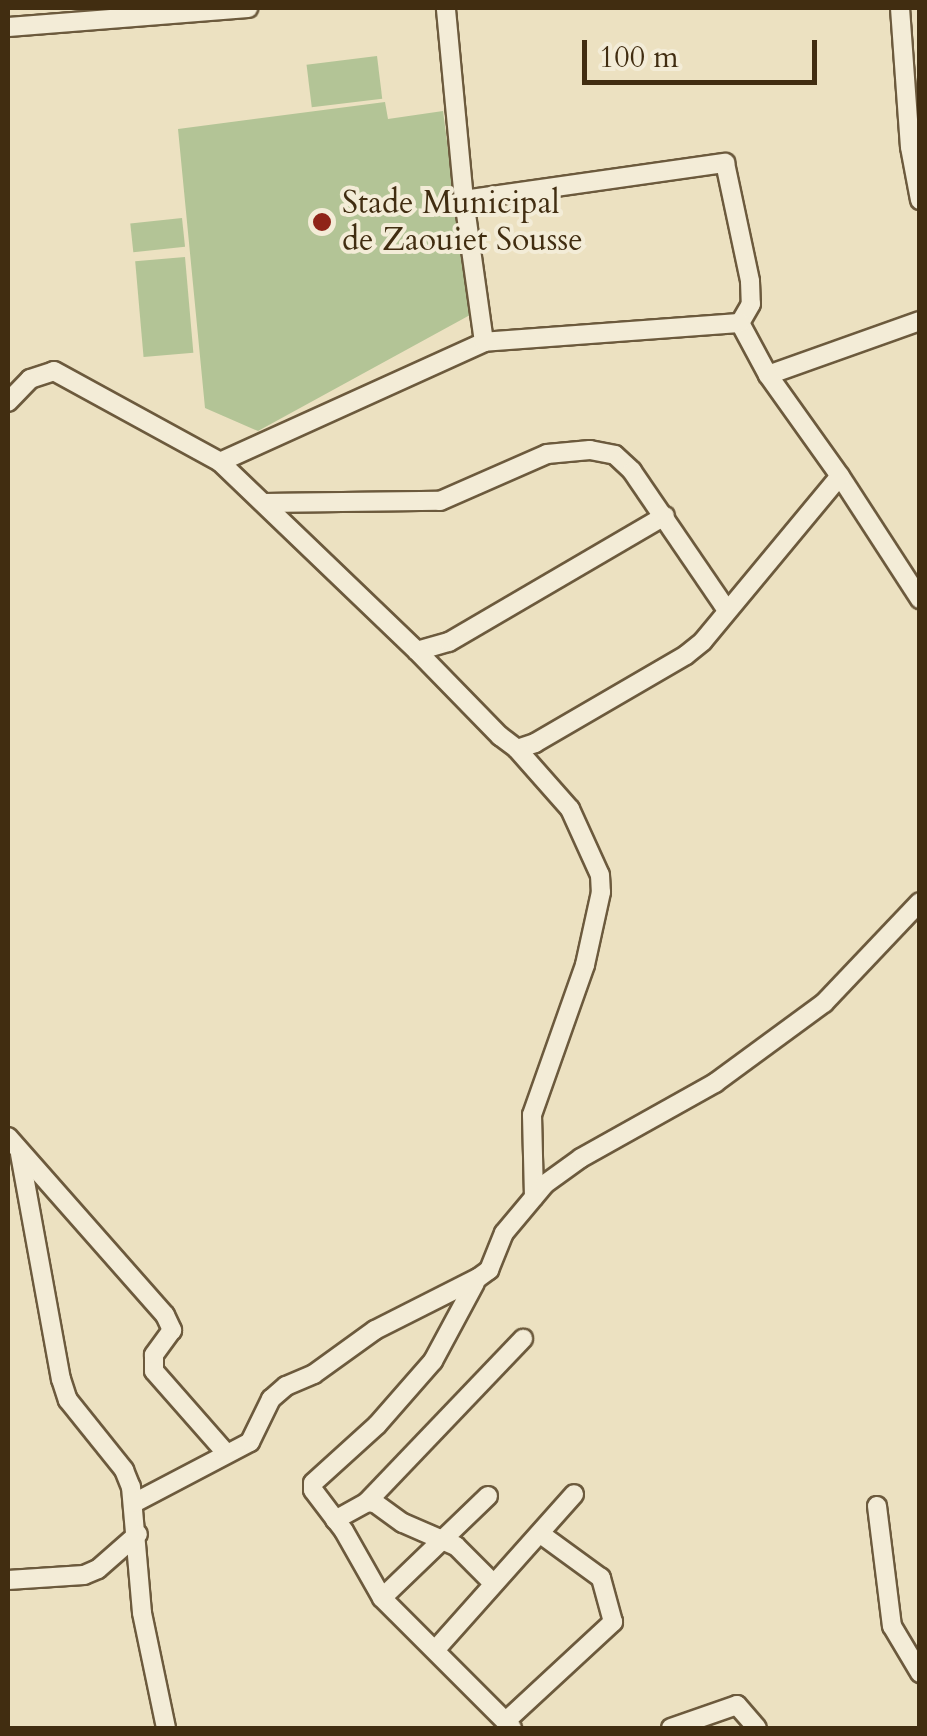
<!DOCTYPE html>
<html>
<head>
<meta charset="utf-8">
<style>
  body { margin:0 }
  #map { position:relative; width:927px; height:1736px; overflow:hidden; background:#ece1c1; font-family:Cardo,serif }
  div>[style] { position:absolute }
  .green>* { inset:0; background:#b3c496; transform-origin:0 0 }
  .roads { filter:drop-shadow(2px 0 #6c5a3d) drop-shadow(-2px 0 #6c5a3d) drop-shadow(0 2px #6c5a3d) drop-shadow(0 -2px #6c5a3d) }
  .minor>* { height:18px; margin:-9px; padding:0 9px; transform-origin:9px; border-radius:9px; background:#f3ecd7 }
  .dots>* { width:28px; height:28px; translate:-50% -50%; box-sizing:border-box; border:5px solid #f3ecd7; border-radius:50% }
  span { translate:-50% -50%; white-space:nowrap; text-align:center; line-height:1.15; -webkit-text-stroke:8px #f3ecd7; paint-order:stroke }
  .poi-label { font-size:32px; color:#412d11 }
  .left { translate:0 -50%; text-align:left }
  .frame { position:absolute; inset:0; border:10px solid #412d11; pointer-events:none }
  .scale { position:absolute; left:582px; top:40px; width:235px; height:45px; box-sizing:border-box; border:5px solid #412d11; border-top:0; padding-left:12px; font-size:30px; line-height:35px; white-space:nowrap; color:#412d11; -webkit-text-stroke:8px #f3ecd7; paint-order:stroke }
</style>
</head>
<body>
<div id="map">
  <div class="green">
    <i style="left:377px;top:56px;width:43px;height:71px;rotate:83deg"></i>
    <i style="clip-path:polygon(385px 102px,388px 119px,443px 111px,470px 315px,258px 431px,205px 408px,178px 129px)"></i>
    <i style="left:182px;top:218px;width:29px;height:52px;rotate:84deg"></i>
    <i style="left:185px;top:257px;width:96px;height:50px;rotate:85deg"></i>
  </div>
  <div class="roads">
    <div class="minor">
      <i style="left:900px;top:8px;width:139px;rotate:85.9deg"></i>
      <i style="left:910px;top:147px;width:54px;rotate:79.3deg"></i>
      <i style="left:8px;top:27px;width:241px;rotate:-4.5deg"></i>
      <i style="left:464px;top:200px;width:264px;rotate:-8.1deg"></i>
      <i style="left:725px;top:163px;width:121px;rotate:78deg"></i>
      <i style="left:750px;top:281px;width:23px;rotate:88deg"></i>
      <i style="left:751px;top:304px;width:22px;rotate:120deg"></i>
      <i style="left:768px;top:375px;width:161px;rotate:-19.6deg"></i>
      <i style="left:8px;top:402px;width:32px;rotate:-46deg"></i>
      <i style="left:30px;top:379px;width:25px;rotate:-18deg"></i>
      <i style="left:54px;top:371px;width:189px;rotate:28.7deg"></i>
      <i style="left:220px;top:462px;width:290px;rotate:-24.4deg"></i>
      <i style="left:220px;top:462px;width:273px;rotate:43.8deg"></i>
      <i style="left:417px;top:651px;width:33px;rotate:-16deg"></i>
      <i style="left:449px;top:642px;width:250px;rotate:-30.3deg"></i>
      <i style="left:840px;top:476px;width:147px;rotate:57deg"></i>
      <i style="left:264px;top:503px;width:176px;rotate:-0.7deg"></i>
      <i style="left:440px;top:501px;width:117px;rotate:-23.7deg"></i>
      <i style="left:547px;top:454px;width:43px;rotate:-5.3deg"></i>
      <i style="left:590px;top:450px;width:25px;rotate:11deg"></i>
      <i style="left:615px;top:455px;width:23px;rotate:43deg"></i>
      <i style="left:632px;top:471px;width:167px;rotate:55.7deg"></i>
      <i style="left:417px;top:651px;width:119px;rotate:45.7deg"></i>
      <i style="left:500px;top:736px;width:21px;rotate:37deg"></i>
      <i style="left:517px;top:749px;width:19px;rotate:-18deg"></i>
      <i style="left:535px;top:743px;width:175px;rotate:-30.2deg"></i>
      <i style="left:686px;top:655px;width:22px;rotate:-39deg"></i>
      <i style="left:703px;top:641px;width:214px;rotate:-50.3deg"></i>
      <i style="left:840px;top:476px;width:124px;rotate:-125.5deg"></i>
      <i style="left:768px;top:375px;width:59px;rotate:-118.3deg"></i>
      <i style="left:740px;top:323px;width:257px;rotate:175.8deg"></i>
      <i style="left:484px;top:342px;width:143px;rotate:-98deg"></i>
      <i style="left:464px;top:200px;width:193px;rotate:-95.4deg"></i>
      <i style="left:517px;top:749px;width:80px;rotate:48.5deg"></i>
      <i style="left:570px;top:809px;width:72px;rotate:65.6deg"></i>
      <i style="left:600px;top:875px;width:17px;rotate:87deg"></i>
      <i style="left:601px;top:892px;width:75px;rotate:102.4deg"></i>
      <i style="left:585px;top:965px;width:159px;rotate:109.5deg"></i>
      <i style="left:532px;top:1115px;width:82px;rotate:88.6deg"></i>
      <i style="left:8px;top:1137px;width:237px;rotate:48.6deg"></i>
      <i style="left:165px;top:1315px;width:17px;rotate:65deg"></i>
      <i style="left:172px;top:1330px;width:31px;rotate:126deg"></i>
      <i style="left:154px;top:1355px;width:16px;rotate:90deg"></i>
      <i style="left:154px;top:1371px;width:109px;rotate:48.7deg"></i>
      <i style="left:20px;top:1154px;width:229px;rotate:79.7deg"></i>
      <i style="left:61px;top:1379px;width:22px;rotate:72deg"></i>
      <i style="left:68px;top:1400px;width:90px;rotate:51.3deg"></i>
      <i style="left:124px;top:1470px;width:18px;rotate:68deg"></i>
      <i style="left:131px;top:1487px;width:126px;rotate:85deg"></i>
      <i style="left:142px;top:1613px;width:117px;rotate:78.2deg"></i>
      <i style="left:475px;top:1283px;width:89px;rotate:118.3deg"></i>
      <i style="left:433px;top:1361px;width:85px;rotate:131.2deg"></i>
      <i style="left:377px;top:1425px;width:86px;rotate:137.8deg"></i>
      <i style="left:313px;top:1483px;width:7px;rotate:90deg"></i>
      <i style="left:313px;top:1490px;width:51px;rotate:52.9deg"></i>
      <i style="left:344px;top:1531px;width:77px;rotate:60.4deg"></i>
      <i style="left:382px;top:1598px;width:184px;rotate:45deg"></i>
      <i style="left:367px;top:1502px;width:226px;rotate:-46.3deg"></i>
      <i style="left:134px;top:1503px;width:131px;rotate:-27.7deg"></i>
      <i style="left:250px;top:1442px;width:48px;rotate:-64deg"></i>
      <i style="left:271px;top:1399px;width:20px;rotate:-41deg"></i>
      <i style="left:286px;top:1386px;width:30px;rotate:-23deg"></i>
      <i style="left:314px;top:1374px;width:75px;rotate:-35.8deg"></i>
      <i style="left:375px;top:1330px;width:115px;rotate:-26.8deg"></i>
      <i style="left:478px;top:1278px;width:14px;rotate:-36deg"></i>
      <i style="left:489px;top:1270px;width:40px;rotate:-68deg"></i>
      <i style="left:504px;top:1233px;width:64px;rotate:-50.1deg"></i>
      <i style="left:545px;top:1184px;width:44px;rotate:-35.8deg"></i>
      <i style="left:581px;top:1158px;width:154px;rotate:-29.2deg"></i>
      <i style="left:715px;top:1083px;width:135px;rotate:-36.3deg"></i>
      <i style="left:824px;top:1003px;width:139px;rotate:-46.5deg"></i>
      <i style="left:877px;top:1506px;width:121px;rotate:82.9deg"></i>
      <i style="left:892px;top:1626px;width:55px;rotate:59.2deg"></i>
      <i style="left:335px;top:1520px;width:37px;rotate:-29deg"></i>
      <i style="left:367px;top:1502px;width:8px;rotate:7deg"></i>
      <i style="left:375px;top:1503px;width:34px;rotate:36deg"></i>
      <i style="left:403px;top:1523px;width:58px;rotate:23.5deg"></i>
      <i style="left:456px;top:1546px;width:52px;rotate:45deg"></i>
      <i style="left:8px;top:1580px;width:76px;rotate:-3.8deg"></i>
      <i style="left:84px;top:1575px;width:15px;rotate:-23deg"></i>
      <i style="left:98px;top:1569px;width:53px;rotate:-41.2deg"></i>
      <i style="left:382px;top:1598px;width:147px;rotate:-43.9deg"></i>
      <i style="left:437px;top:1648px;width:206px;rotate:-48.3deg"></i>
      <i style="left:506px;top:1721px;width:146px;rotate:-42.8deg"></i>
      <i style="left:613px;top:1622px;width:46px;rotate:-105.3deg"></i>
      <i style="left:601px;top:1578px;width:73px;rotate:-143.9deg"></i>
      <i style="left:671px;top:1728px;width:70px;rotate:-19.2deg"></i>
      <i style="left:737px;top:1705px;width:30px;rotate:49deg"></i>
    </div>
  </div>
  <div class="dots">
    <i style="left:322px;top:222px;background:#8f2418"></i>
  </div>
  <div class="poi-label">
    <span class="left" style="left:342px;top:222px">Stade Municipal<br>de Zaouiet Sousse</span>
  </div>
  <div class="frame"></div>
  <div class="scale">100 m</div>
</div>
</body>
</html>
